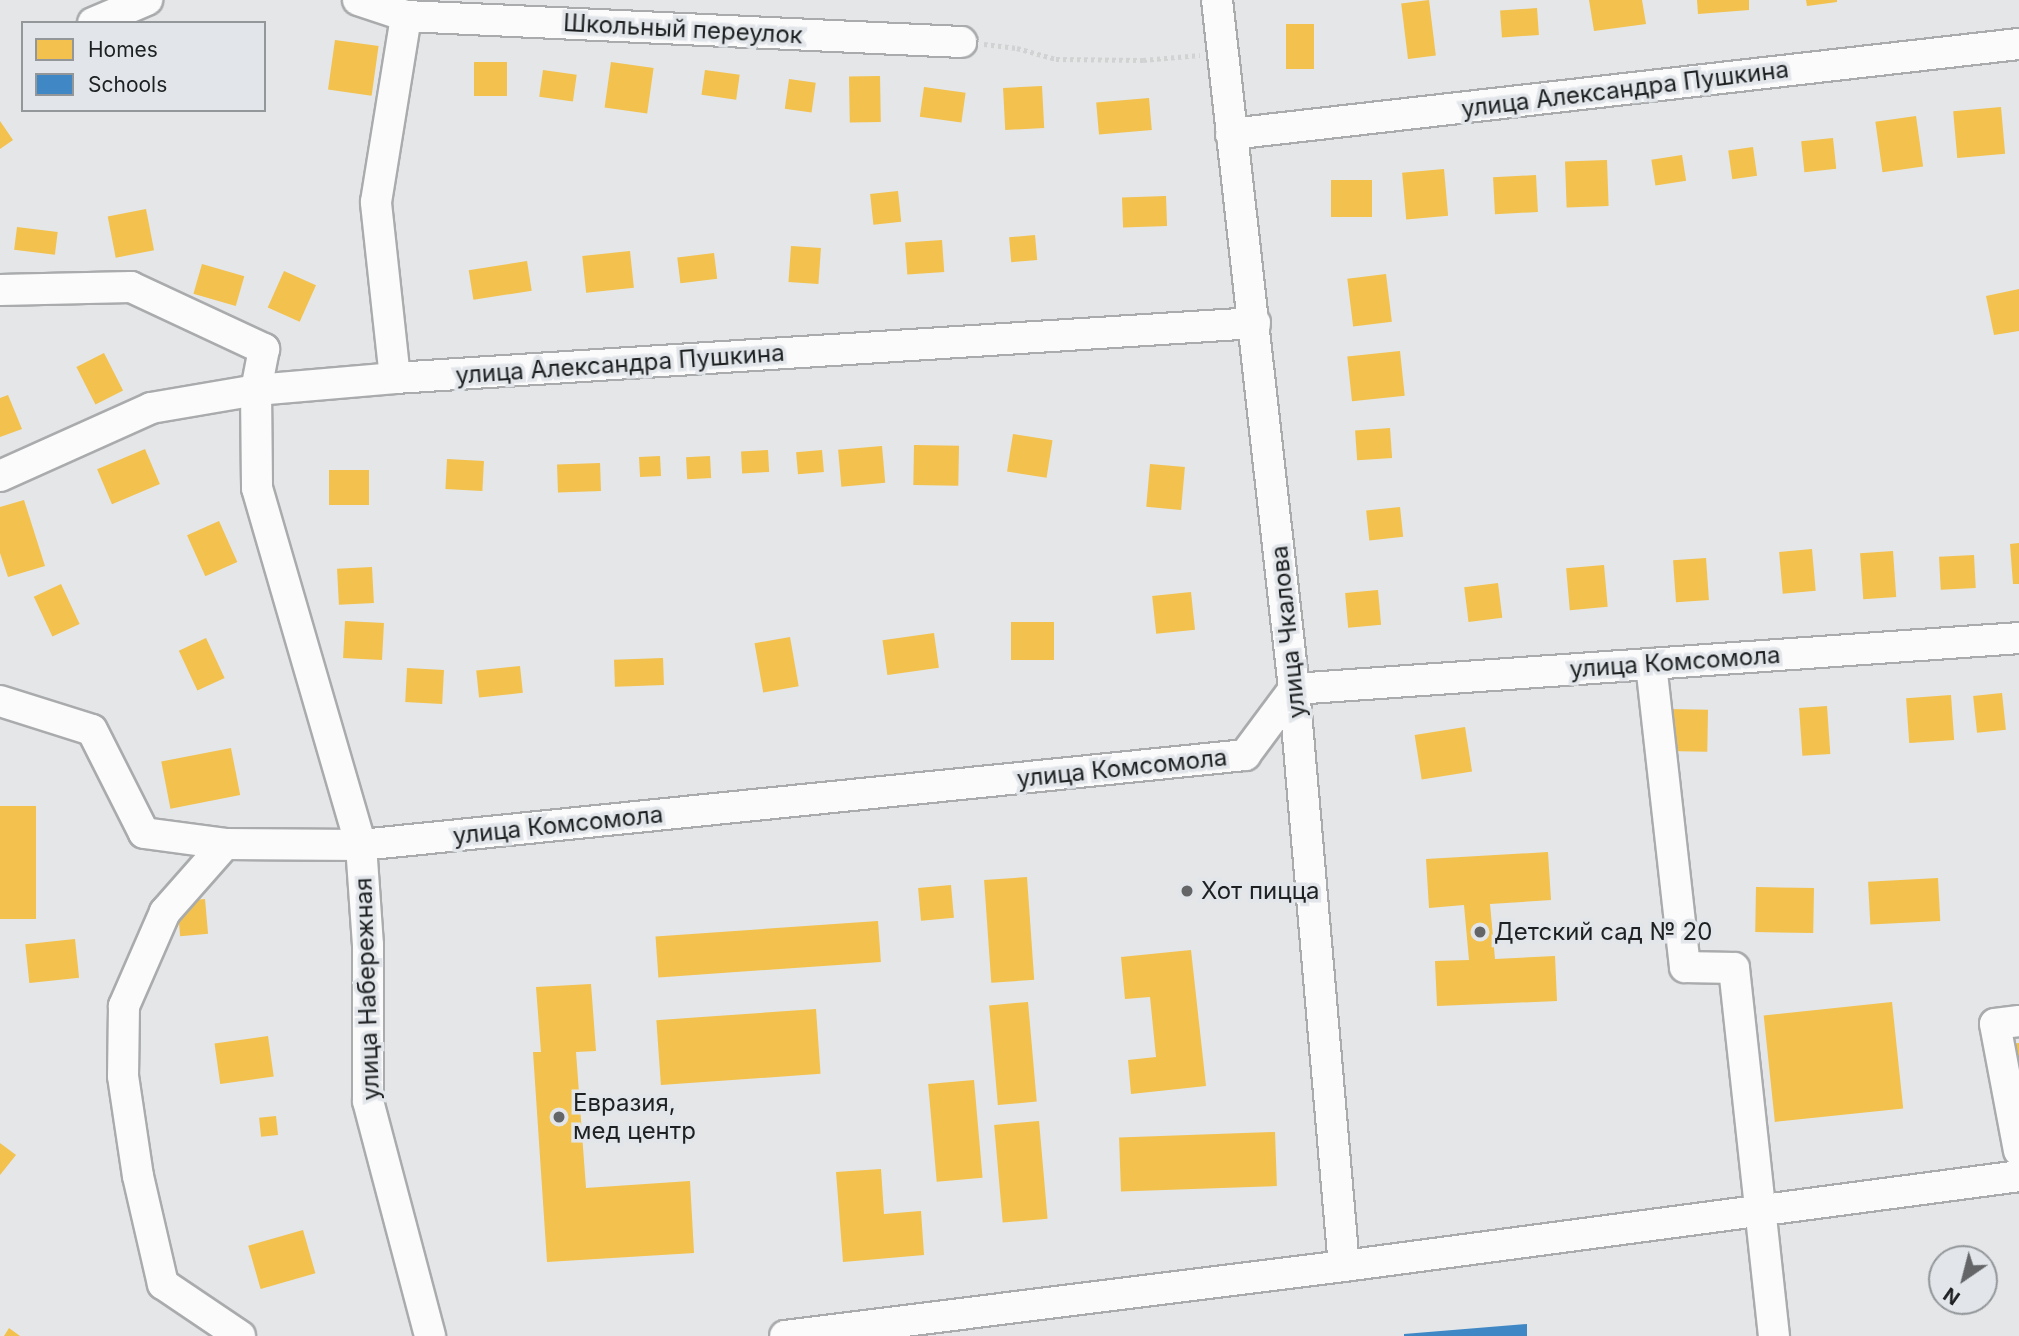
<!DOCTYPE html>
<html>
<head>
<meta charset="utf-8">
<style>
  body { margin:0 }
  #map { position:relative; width:2019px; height:1336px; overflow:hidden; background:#e4e6e8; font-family:Inter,sans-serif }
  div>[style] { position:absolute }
  .homes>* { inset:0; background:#f2c14e; transform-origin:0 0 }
  .schools>* { inset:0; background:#3f88c5 }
  .path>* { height:4.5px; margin-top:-2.25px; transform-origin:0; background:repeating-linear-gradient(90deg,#d1d2d2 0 3.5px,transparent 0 7px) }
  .roads { filter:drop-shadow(2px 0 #a9abac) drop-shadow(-2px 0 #a9abac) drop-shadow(0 2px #a9abac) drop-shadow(0 -2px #a9abac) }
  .minor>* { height:30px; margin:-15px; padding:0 15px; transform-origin:15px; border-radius:15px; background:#fbfbfc }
  .dots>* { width:19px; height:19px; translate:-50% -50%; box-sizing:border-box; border:4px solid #e2e6ea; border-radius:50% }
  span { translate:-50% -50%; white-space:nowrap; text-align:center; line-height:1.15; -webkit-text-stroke:7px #e2e6ea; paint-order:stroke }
  .street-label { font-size:24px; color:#1e2021 }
  .poi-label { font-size:24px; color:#1e2021 }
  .left { translate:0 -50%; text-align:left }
  .legend { position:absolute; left:21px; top:21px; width:245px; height:91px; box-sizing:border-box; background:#e2e6ea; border:2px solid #94979a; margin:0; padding:9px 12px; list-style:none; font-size:21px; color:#1e2021 }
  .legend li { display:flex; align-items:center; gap:14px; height:35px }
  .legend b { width:35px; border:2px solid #94979a }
  .north { position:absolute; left:1928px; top:1245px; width:70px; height:70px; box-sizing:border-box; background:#e2e6ea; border:2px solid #94979a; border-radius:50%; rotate:215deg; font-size:19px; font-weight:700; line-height:28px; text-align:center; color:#1e2021 }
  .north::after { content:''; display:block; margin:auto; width:24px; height:32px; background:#636567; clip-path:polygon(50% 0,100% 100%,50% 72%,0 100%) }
</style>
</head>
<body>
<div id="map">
  <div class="homes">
    <i style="left:1429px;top:0;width:56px;height:28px;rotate:83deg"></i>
    <i style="clip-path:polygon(1589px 0,1642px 0,1646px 24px,1594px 31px)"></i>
    <i style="clip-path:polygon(1697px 0,1749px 0,1749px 10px,1698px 14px)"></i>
    <i style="clip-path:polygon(1806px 0,1837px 0,1837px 2px,1807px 6px)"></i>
    <i style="left:1537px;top:8px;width:27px;height:37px;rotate:86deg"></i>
    <i style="left:1286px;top:24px;width:28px;height:45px"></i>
    <i style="left:335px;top:40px;width:44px;height:50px;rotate:8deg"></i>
    <i style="left:474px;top:62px;width:33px;height:34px"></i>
    <i style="left:611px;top:62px;width:43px;height:46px;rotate:8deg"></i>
    <i style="left:543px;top:70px;width:34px;height:27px;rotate:8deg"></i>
    <i style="left:705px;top:70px;width:35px;height:25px;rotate:8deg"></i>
    <i style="left:880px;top:76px;width:46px;height:31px;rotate:89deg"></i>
    <i style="left:789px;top:79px;width:27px;height:30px;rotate:8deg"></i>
    <i style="left:1042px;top:86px;width:42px;height:39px;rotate:87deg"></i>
    <i style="left:924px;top:87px;width:42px;height:30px;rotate:8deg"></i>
    <i style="left:1149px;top:98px;width:32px;height:53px;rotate:85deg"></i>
    <i style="left:2001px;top:107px;width:47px;height:48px;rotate:85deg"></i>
    <i style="left:1916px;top:116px;width:51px;height:41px;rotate:82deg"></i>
    <i style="clip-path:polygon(0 121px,13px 140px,0 149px)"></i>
    <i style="left:1833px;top:138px;width:31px;height:32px;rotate:84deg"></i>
    <i style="left:1753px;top:147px;width:29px;height:25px;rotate:82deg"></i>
    <i style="left:1682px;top:155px;width:26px;height:31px;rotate:81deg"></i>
    <i style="left:1607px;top:160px;width:46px;height:42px;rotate:88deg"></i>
    <i style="left:1444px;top:169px;width:47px;height:42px;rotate:85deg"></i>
    <i style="left:1536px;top:175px;width:37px;height:43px;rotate:87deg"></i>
    <i style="left:1372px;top:180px;width:37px;height:41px;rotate:90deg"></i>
    <i style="left:898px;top:191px;width:31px;height:28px;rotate:84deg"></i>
    <i style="left:1166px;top:196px;width:30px;height:44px;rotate:88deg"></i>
    <i style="left:146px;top:209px;width:42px;height:39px;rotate:79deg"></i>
    <i style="left:17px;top:227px;width:41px;height:23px;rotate:7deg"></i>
    <i style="left:1035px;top:235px;width:25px;height:26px;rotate:85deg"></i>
    <i style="left:942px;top:240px;width:32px;height:37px;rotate:86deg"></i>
    <i style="left:791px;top:246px;width:30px;height:36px;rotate:4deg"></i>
    <i style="left:630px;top:251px;width:37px;height:48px;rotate:84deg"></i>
    <i style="left:714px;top:253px;width:26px;height:37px;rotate:83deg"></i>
    <i style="left:527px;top:261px;width:30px;height:59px;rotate:81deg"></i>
    <i style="left:202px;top:264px;width:44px;height:31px;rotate:16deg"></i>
    <i style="left:284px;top:271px;width:35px;height:40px;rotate:24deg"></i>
    <i style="left:1386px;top:274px;width:48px;height:39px;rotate:83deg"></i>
    <i style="clip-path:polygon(2019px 289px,2019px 331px,1994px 335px,1986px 296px)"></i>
    <i style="left:1400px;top:351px;width:45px;height:53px;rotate:84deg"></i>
    <i style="left:104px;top:353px;width:42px;height:31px;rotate:63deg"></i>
    <i style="clip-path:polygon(8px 395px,22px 429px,0 437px,0 398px)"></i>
    <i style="left:1390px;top:428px;width:30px;height:35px;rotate:86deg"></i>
    <i style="left:1013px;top:434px;width:40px;height:38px;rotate:9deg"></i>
    <i style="left:914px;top:445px;width:45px;height:40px;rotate:1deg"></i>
    <i style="left:882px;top:446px;width:37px;height:44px;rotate:85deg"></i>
    <i style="left:145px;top:449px;width:38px;height:52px;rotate:67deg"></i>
    <i style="left:768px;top:450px;width:22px;height:27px;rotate:87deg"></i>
    <i style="left:822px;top:450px;width:22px;height:26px;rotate:85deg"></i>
    <i style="left:660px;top:456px;width:20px;height:21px;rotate:87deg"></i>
    <i style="left:710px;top:456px;width:22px;height:24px;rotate:87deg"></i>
    <i style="left:447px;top:459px;width:37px;height:30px;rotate:3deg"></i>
    <i style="left:600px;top:463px;width:28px;height:43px;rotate:88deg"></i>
    <i style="left:1150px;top:464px;width:35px;height:43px;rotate:5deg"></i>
    <i style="left:329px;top:470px;width:40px;height:35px"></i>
    <i style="clip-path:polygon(24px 500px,45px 566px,8px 577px,0 553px,0 507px)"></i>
    <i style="left:1400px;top:507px;width:30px;height:34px;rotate:84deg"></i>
    <i style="left:219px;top:521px;width:45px;height:35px;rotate:66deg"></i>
    <i style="clip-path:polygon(2019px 543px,2019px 584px,2013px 584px,2010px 544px)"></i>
    <i style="left:1812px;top:549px;width:42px;height:33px;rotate:85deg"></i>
    <i style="left:1893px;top:551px;width:46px;height:33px;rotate:86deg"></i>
    <i style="left:1974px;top:555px;width:33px;height:35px;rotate:87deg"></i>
    <i style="left:1706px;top:558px;width:42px;height:33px;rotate:86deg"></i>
    <i style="left:1604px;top:565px;width:42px;height:38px;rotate:85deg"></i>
    <i style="left:372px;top:567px;width:36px;height:35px;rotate:87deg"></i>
    <i style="left:1498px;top:583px;width:35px;height:34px;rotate:83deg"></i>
    <i style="left:61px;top:584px;width:44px;height:30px;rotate:65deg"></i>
    <i style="left:1378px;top:590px;width:35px;height:33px;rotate:85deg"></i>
    <i style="left:1191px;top:592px;width:38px;height:39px;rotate:84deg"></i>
    <i style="left:345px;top:621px;width:39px;height:37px;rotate:3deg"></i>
    <i style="left:1011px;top:622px;width:43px;height:38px"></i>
    <i style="left:934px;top:633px;width:35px;height:52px;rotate:82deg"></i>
    <i style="left:790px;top:637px;width:50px;height:36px;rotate:80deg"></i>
    <i style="left:206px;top:638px;width:44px;height:30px;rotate:65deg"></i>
    <i style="left:663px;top:658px;width:27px;height:49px;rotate:88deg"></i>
    <i style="left:520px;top:666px;width:27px;height:44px;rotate:84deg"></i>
    <i style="left:407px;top:668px;width:37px;height:34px;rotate:3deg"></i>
    <i style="left:2002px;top:693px;width:37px;height:29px;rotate:84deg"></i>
    <i style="left:1951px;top:695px;width:45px;height:45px;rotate:86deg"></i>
    <i style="left:1827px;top:706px;width:48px;height:28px;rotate:86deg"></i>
    <i style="left:1667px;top:709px;width:41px;height:42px;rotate:1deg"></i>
    <i style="left:1465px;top:727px;width:45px;height:51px;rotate:81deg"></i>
    <i style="left:231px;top:748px;width:48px;height:71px;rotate:79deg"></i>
    <i style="left:0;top:806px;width:36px;height:113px"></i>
    <i style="clip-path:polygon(1548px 852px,1551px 900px,1490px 904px,1495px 959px,1555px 956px,1557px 1001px,1437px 1006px,1435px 961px,1469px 960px,1464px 905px,1429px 908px,1426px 859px)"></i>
    <i style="left:1027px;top:877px;width:103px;height:43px;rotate:86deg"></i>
    <i style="left:1938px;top:878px;width:43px;height:70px;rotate:87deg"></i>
    <i style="left:951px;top:885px;width:33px;height:33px;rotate:85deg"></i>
    <i style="left:1756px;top:887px;width:58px;height:45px;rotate:1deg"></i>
    <i style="left:205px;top:899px;width:35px;height:28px;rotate:85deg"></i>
    <i style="left:878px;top:921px;width:41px;height:223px;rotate:86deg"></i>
    <i style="left:75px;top:939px;width:39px;height:50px;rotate:84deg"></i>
    <i style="clip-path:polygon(1191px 950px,1206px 1086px,1131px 1094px,1128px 1060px,1156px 1057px,1150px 997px,1125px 999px,1121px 957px)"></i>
    <i style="clip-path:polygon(591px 984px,596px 1051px,576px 1052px,586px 1188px,690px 1181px,694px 1253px,547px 1262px,533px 1052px,541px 1052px,536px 987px)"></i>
    <i style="left:1028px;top:1002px;width:100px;height:39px;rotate:85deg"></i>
    <i style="left:1892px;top:1002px;width:107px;height:129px;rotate:84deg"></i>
    <i style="left:816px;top:1009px;width:65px;height:160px;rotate:86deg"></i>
    <i style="left:268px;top:1036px;width:41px;height:54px;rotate:82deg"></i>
    <i style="clip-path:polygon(2019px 1043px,2019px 1087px,2009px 1044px)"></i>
    <i style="left:974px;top:1080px;width:98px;height:46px;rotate:85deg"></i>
    <i style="left:276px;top:1116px;width:19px;height:17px;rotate:84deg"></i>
    <i style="left:1039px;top:1121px;width:98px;height:45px;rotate:85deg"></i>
    <i style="left:1275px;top:1132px;width:54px;height:156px;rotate:88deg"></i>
    <i style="clip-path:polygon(0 1143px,16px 1155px,0 1175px)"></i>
    <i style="clip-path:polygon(881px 1169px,884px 1214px,921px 1211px,924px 1255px,843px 1262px,836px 1172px)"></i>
    <i style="left:303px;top:1230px;width:45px;height:57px;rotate:74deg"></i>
    <i style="clip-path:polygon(9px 1328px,20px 1336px,4px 1336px)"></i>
  </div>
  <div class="schools">
    <i style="clip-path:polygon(1527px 1324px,1527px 1336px,1404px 1336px,1404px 1334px)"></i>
  </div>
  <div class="path">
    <i style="left:984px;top:44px;width:33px;rotate:7deg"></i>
    <i style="left:1017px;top:48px;width:41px;rotate:15.8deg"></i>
    <i style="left:1056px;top:59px;width:87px;rotate:0.7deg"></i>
    <i style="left:1143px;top:60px;width:57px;rotate:-5deg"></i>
  </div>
  <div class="roads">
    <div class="minor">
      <i style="left:358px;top:0;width:51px;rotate:18.4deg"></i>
      <i style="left:406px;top:16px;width:556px;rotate:2.68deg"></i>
      <i style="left:1217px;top:0;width:693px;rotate:83.62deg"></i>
      <i style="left:1294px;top:689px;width:579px;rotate:85.05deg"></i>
      <i style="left:93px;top:23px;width:59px;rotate:-23.1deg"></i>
      <i style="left:1231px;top:134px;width:793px;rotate:-6.52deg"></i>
      <i style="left:0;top:290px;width:131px;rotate:-1.3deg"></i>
      <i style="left:131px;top:287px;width:147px;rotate:25deg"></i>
      <i style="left:264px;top:349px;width:42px;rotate:101deg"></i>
      <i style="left:256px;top:390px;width:98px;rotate:89.4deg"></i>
      <i style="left:257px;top:488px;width:372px;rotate:73.8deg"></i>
      <i style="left:361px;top:845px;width:100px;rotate:86deg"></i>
      <i style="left:368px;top:945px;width:156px;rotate:90deg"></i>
      <i style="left:368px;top:1101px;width:243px;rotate:75.2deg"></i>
      <i style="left:395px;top:378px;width:177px;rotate:-96.2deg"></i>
      <i style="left:376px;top:202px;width:188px;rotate:-80.8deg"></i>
      <i style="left:0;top:476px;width:166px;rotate:-24.2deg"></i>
      <i style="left:151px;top:408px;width:107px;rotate:-9.7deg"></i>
      <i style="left:256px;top:390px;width:140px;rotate:-4.9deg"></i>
      <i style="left:395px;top:378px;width:862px;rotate:-3.66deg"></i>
      <i style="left:1651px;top:664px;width:305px;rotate:83.6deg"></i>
      <i style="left:1685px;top:967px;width:49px;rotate:1.2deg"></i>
      <i style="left:1734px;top:968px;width:370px;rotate:83.8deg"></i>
      <i style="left:0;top:701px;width:96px;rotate:17.5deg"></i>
      <i style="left:92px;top:730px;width:115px;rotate:63.2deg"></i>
      <i style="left:144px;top:833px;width:82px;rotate:7.7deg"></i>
      <i style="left:225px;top:844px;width:136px;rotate:0.4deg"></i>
      <i style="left:361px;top:845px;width:889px;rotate:-5.81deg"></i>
      <i style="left:1245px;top:755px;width:82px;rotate:-53.4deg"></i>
      <i style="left:1294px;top:689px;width:727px;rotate:-4.02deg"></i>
      <i style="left:225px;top:844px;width:91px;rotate:131.4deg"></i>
      <i style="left:165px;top:912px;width:103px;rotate:113.6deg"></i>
      <i style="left:124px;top:1006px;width:70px;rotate:90.8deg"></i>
      <i style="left:123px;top:1076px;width:101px;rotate:81.5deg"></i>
      <i style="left:138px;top:1176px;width:111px;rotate:77deg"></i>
      <i style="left:163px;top:1284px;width:93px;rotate:34deg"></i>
      <i style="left:2019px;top:1021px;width:24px;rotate:173deg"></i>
      <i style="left:1995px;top:1024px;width:129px;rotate:79.3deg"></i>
      <i style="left:785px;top:1336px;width:563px;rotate:-7.14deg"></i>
      <i style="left:1344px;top:1266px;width:681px;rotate:-7.59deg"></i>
    </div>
  </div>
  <div class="dots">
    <i style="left:1187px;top:891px;background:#636567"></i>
    <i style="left:1480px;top:932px;background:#636567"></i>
    <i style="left:559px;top:1117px;background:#636567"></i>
  </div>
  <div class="street-label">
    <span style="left:683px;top:29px;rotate:3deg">Школьный переулок</span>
    <span style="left:1625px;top:89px;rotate:-7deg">улица Александра Пушкина</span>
    <span style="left:620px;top:364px;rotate:-4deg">улица Александра Пушкина</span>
    <span style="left:1288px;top:632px;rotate:-96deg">улица Чкалова</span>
    <span style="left:1675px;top:662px;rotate:-4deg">улица Комсомола</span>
    <span style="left:1122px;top:768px;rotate:-6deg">улица Комсомола</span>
    <span style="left:558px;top:825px;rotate:-6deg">улица Комсомола</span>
    <span style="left:367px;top:989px;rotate:-92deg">улица Набережная</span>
  </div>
  <div class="poi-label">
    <span class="left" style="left:1201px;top:891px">Хот пицца</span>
    <span class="left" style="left:1494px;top:932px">Детский сад № 20</span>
    <span class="left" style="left:573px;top:1117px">Евразия,<br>мед центр</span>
  </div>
  <ul class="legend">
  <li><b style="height:19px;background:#f2c14e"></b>Homes</li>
  <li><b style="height:19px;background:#3f88c5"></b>Schools</li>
  </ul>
  <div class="north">N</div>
</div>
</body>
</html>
